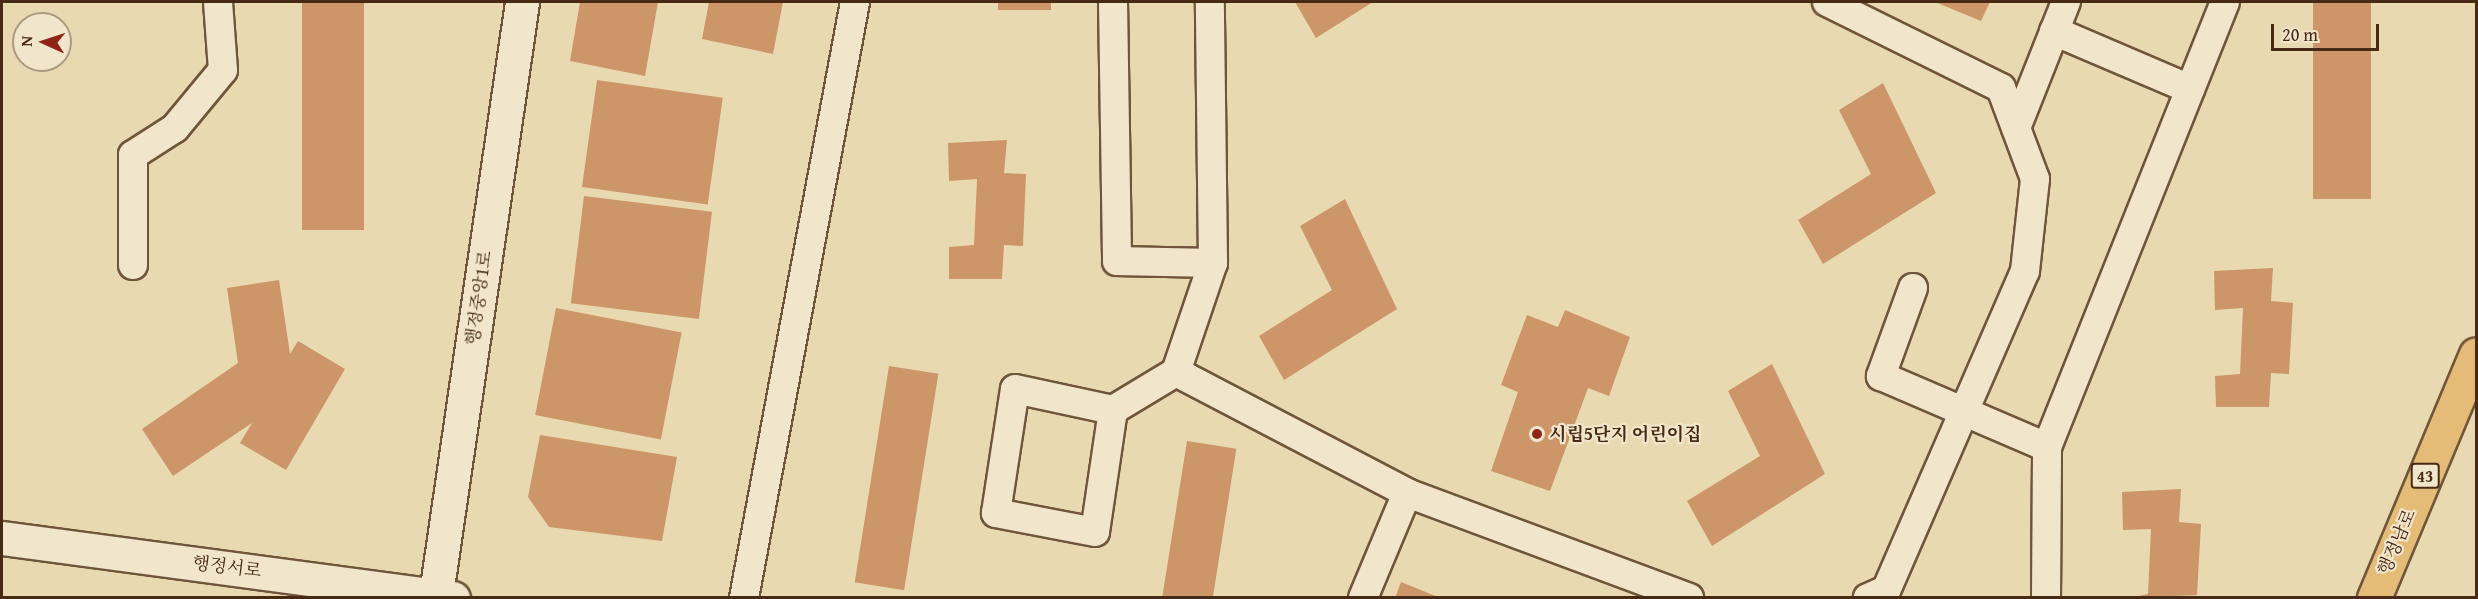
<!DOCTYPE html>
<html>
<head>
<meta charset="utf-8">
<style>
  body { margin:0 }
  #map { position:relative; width:2478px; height:599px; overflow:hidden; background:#e9d9b1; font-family:"Gentium Book Plus","Noto Serif KR",serif }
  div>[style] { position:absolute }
  .building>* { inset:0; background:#cc9669; transform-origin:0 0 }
  .roads { filter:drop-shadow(2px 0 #70553b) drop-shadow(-2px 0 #70553b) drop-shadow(0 2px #70553b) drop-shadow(0 -2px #70553b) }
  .street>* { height:28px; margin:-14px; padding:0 14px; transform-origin:14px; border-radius:14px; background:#f1e6cc }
  .secondary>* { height:33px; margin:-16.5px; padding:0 16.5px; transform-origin:16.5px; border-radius:16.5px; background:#f1e6cc }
  .primary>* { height:33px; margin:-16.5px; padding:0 16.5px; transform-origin:16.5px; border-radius:16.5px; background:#e4bc78 }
  .dots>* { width:16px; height:16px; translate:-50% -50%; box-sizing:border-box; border:3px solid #f1e6cc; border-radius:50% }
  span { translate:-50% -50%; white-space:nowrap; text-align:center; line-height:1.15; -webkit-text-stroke:4.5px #f1e6cc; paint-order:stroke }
  .shield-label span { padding:2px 4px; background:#f1e6cc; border:2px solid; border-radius:4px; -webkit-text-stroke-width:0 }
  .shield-label { font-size:16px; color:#472914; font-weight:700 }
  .street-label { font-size:18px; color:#472914 }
  .poi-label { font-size:18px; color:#472914; font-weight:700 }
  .left { translate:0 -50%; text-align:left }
  .frame { position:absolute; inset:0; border:3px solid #472914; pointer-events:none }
  .north { position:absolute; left:12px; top:12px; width:60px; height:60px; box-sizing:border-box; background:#f1e6cc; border:2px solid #ad9a82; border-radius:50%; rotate:273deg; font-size:16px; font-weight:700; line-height:24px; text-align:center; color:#472914 }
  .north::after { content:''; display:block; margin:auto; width:21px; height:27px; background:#8f2418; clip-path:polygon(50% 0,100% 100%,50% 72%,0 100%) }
  .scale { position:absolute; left:2271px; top:24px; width:108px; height:27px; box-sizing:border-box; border:3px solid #472914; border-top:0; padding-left:8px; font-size:18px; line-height:21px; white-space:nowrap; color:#472914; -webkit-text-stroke:4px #f1e6cc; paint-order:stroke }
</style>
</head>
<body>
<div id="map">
  <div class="building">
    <i style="left:302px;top:2px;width:62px;height:228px"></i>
    <i style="clip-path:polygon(580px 2px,658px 2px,645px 76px,570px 61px)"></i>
    <i style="clip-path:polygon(709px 2px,783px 2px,773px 54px,702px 39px)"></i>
    <i style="left:998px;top:2px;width:53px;height:8px"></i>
    <i style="clip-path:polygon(1295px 2px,1373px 2px,1316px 38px)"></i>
    <i style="clip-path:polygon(1935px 2px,1990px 2px,1981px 21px)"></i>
    <i style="left:2313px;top:2px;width:58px;height:197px"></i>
    <i style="left:597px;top:80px;width:127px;height:108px;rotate:8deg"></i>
    <i style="clip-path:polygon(1883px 83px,1936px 193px,1823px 264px,1798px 220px,1871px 174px,1839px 110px)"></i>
    <i style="clip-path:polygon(1007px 140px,1004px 173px,1026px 174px,1023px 246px,1004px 245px,1002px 279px,949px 279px,949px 247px,974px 245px,977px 179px,949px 181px,948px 143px)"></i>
    <i style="left:584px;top:196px;width:129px;height:108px;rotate:7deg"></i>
    <i style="clip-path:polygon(1345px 199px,1397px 309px,1284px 380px,1259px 336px,1332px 290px,1300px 226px)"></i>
    <i style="clip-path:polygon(2273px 268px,2271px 301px,2293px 303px,2289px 374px,2271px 373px,2269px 407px,2216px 407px,2215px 376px,2240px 374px,2243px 308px,2215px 310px,2214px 271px)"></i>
    <i style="clip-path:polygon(279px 280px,290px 354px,298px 341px,345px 369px,286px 470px,240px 443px,252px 423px,173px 476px,142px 429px,238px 363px,227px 288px)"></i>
    <i style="left:556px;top:308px;width:128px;height:109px;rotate:11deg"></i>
    <i style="clip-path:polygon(1565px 310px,1630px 337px,1609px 396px,1588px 388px,1550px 491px,1491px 471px,1518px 392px,1501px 385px,1527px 315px,1558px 327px)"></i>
    <i style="clip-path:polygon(1772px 364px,1825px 474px,1712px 546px,1687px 501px,1760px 456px,1728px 391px)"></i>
    <i style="left:889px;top:366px;width:50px;height:219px;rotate:9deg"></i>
    <i style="clip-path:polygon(540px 435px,677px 457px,662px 541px,549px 527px,528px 497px)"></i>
    <i style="left:1187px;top:441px;width:50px;height:160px;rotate:9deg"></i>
    <i style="clip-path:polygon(2181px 489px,2179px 522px,2201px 524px,2197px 595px,2129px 598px,2148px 594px,2151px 529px,2123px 530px,2122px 492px)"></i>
    <i style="clip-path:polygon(1401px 582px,1438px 597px,1438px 598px,1395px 598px)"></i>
  </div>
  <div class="roads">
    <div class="street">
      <i style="left:1113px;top:2px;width:259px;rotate:89.1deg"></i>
      <i style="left:1117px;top:261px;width:96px;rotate:1.2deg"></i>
      <i style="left:1827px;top:2px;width:194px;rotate:26.3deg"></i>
      <i style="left:2001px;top:88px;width:97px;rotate:69.5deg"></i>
      <i style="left:2035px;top:179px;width:93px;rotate:96.2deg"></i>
      <i style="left:2025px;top:271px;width:348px;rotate:113.5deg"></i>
      <i style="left:1886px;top:590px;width:20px;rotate:156deg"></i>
      <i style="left:2054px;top:31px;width:148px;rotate:23.1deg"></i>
      <i style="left:2016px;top:128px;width:136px;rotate:-68.4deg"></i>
      <i style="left:133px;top:265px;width:110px;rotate:-90deg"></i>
      <i style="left:133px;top:155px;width:50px;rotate:-32.7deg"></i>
      <i style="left:175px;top:128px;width:75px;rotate:-50.4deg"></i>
      <i style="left:223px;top:70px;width:68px;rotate:-94.2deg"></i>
      <i style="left:1913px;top:288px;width:94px;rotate:110deg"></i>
      <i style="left:1881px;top:376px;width:181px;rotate:23.2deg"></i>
      <i style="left:2047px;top:447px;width:479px;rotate:-68.2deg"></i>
      <i style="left:1176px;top:372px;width:261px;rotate:27.6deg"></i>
      <i style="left:1407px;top:493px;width:301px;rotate:20.4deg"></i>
      <i style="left:1015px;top:389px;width:100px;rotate:12.1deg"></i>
      <i style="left:1113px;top:410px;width:123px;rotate:98.4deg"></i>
      <i style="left:1095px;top:532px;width:101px;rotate:-169.1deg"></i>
      <i style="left:996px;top:513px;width:125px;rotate:-81.3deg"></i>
      <i style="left:1113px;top:410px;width:74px;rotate:-31.1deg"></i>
      <i style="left:1176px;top:372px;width:115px;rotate:-71.3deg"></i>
      <i style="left:1213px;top:263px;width:261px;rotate:-90.7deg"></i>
      <i style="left:744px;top:598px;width:606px;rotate:-79.45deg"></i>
      <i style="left:1363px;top:598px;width:114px;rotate:-67.3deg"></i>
      <i style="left:2046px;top:598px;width:151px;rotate:-89.6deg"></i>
    </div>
    <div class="secondary">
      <i style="left:2px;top:538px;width:455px;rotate:7.6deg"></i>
      <i style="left:436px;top:594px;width:598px;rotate:-81.73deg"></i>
    </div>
    <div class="primary">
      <i style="left:2374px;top:598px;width:264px;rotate:-67.3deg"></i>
    </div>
  </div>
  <div class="dots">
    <i style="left:1537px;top:434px;background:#8f2418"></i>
  </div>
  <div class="shield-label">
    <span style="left:2425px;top:476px">43</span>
  </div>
  <div class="street-label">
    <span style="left:479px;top:298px;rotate:-82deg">행정중앙1로</span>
    <span style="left:2397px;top:542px;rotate:-67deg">행정남로</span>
    <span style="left:227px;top:567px;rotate:7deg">행정서로</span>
  </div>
  <div class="poi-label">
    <span class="left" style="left:1549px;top:434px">시립5단지 어린이집</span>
  </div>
  <div class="frame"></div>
  <div class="north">N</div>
  <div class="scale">20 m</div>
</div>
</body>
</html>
